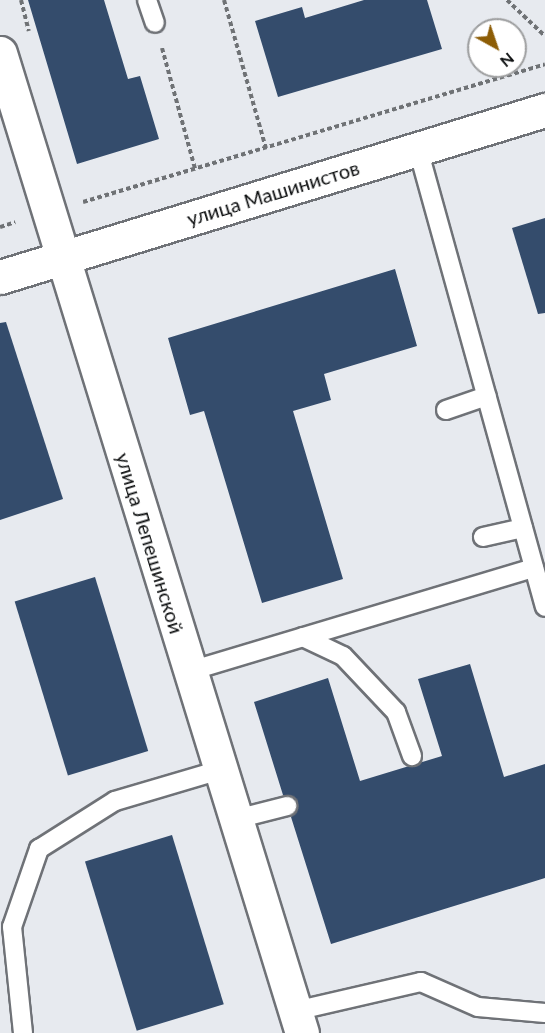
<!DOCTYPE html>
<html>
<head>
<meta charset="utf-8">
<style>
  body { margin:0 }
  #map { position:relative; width:545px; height:1033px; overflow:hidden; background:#e7eaef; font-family:Lato,sans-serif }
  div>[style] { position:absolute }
  .building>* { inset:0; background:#344c6c; transform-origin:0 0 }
  .path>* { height:4px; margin-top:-2px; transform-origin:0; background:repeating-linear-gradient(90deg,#6f7275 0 4.5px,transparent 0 7.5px) }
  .roads { filter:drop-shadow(2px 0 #6f7277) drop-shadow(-2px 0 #6f7277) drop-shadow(0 2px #6f7277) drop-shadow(0 -2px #6f7277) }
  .service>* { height:18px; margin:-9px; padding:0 9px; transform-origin:9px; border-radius:9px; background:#fff }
  .minor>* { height:33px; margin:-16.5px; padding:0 16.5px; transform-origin:16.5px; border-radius:16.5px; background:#fff }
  span { translate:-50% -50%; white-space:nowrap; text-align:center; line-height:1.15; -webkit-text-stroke:6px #fff; paint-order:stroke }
  .street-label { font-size:20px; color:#0b0d0e }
  .north { position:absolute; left:467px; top:18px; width:60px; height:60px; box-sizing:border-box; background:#fff; border:2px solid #9d9e9f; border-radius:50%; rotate:140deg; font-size:16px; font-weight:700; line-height:24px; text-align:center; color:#0b0d0e }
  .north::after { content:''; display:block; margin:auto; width:21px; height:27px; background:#8d5d06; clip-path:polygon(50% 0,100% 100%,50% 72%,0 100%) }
</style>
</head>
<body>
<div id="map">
  <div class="building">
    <i style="clip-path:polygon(28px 0,104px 0,128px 79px,140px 76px,159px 139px,77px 164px)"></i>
    <i style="clip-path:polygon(364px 0,427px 0,442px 49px,278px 97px,255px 21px,302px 7px,305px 18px)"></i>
    <i style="clip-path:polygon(545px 218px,545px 313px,538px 314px,512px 228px)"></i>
    <i style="clip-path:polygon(395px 269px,417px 346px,324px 374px,331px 400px,293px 411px,343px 579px,262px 603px,204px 411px,190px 415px,168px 338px)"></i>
    <i style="clip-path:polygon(6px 322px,63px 499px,0 520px,0 323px)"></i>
    <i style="left:95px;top:577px;width:182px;height:84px;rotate:73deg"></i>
    <i style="clip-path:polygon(470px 664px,504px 777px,545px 764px,545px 878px,331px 944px,291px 817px,298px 803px,283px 795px,254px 702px,328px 678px,360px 781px,442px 756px,418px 679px)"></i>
    <i style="left:172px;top:835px;width:177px;height:91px;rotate:73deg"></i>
  </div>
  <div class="path">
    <i style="left:21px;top:0;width:32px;rotate:76deg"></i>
    <i style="left:224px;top:0;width:154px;rotate:74.2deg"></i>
    <i style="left:507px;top:0;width:52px;rotate:43.5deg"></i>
    <i style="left:162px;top:48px;width:125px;rotate:74.7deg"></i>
    <i style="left:83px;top:202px;width:482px;rotate:-16.6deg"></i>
    <i style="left:0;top:227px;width:16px;rotate:-18deg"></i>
  </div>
  <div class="roads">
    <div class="service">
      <i style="left:147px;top:0;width:24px;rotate:71deg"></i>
      <i style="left:418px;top:149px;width:475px;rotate:74.5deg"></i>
      <i style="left:446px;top:410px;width:43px;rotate:-18.9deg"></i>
      <i style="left:483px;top:537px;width:41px;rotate:-12.7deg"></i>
      <i style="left:303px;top:637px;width:44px;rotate:25.4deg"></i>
      <i style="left:343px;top:656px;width:77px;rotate:46.6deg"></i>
      <i style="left:396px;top:712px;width:47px;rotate:70deg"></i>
      <i style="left:190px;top:671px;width:359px;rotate:-16.7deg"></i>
      <i style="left:236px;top:819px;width:53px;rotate:-14.3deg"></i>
      <i style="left:295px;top:1011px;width:129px;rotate:-13deg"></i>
      <i style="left:421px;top:982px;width:62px;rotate:23.7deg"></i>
      <i style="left:478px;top:1007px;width:67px;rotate:5.1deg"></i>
      <i style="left:23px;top:1033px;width:107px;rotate:-95.9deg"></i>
      <i style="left:12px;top:927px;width:83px;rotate:-70.9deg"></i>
      <i style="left:39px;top:849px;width:90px;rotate:-32.3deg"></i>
      <i style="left:115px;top:801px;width:109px;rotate:-16.4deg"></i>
    </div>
    <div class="minor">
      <i style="left:0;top:53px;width:1025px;rotate:72.87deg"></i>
      <i style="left:0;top:277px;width:570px;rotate:-17.04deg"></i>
    </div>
  </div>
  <div class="street-label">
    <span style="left:273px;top:193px;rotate:-17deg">улица Машинистов</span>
    <span style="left:150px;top:543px;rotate:73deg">улица Лепешинской</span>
  </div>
  <div class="north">N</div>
</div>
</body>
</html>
